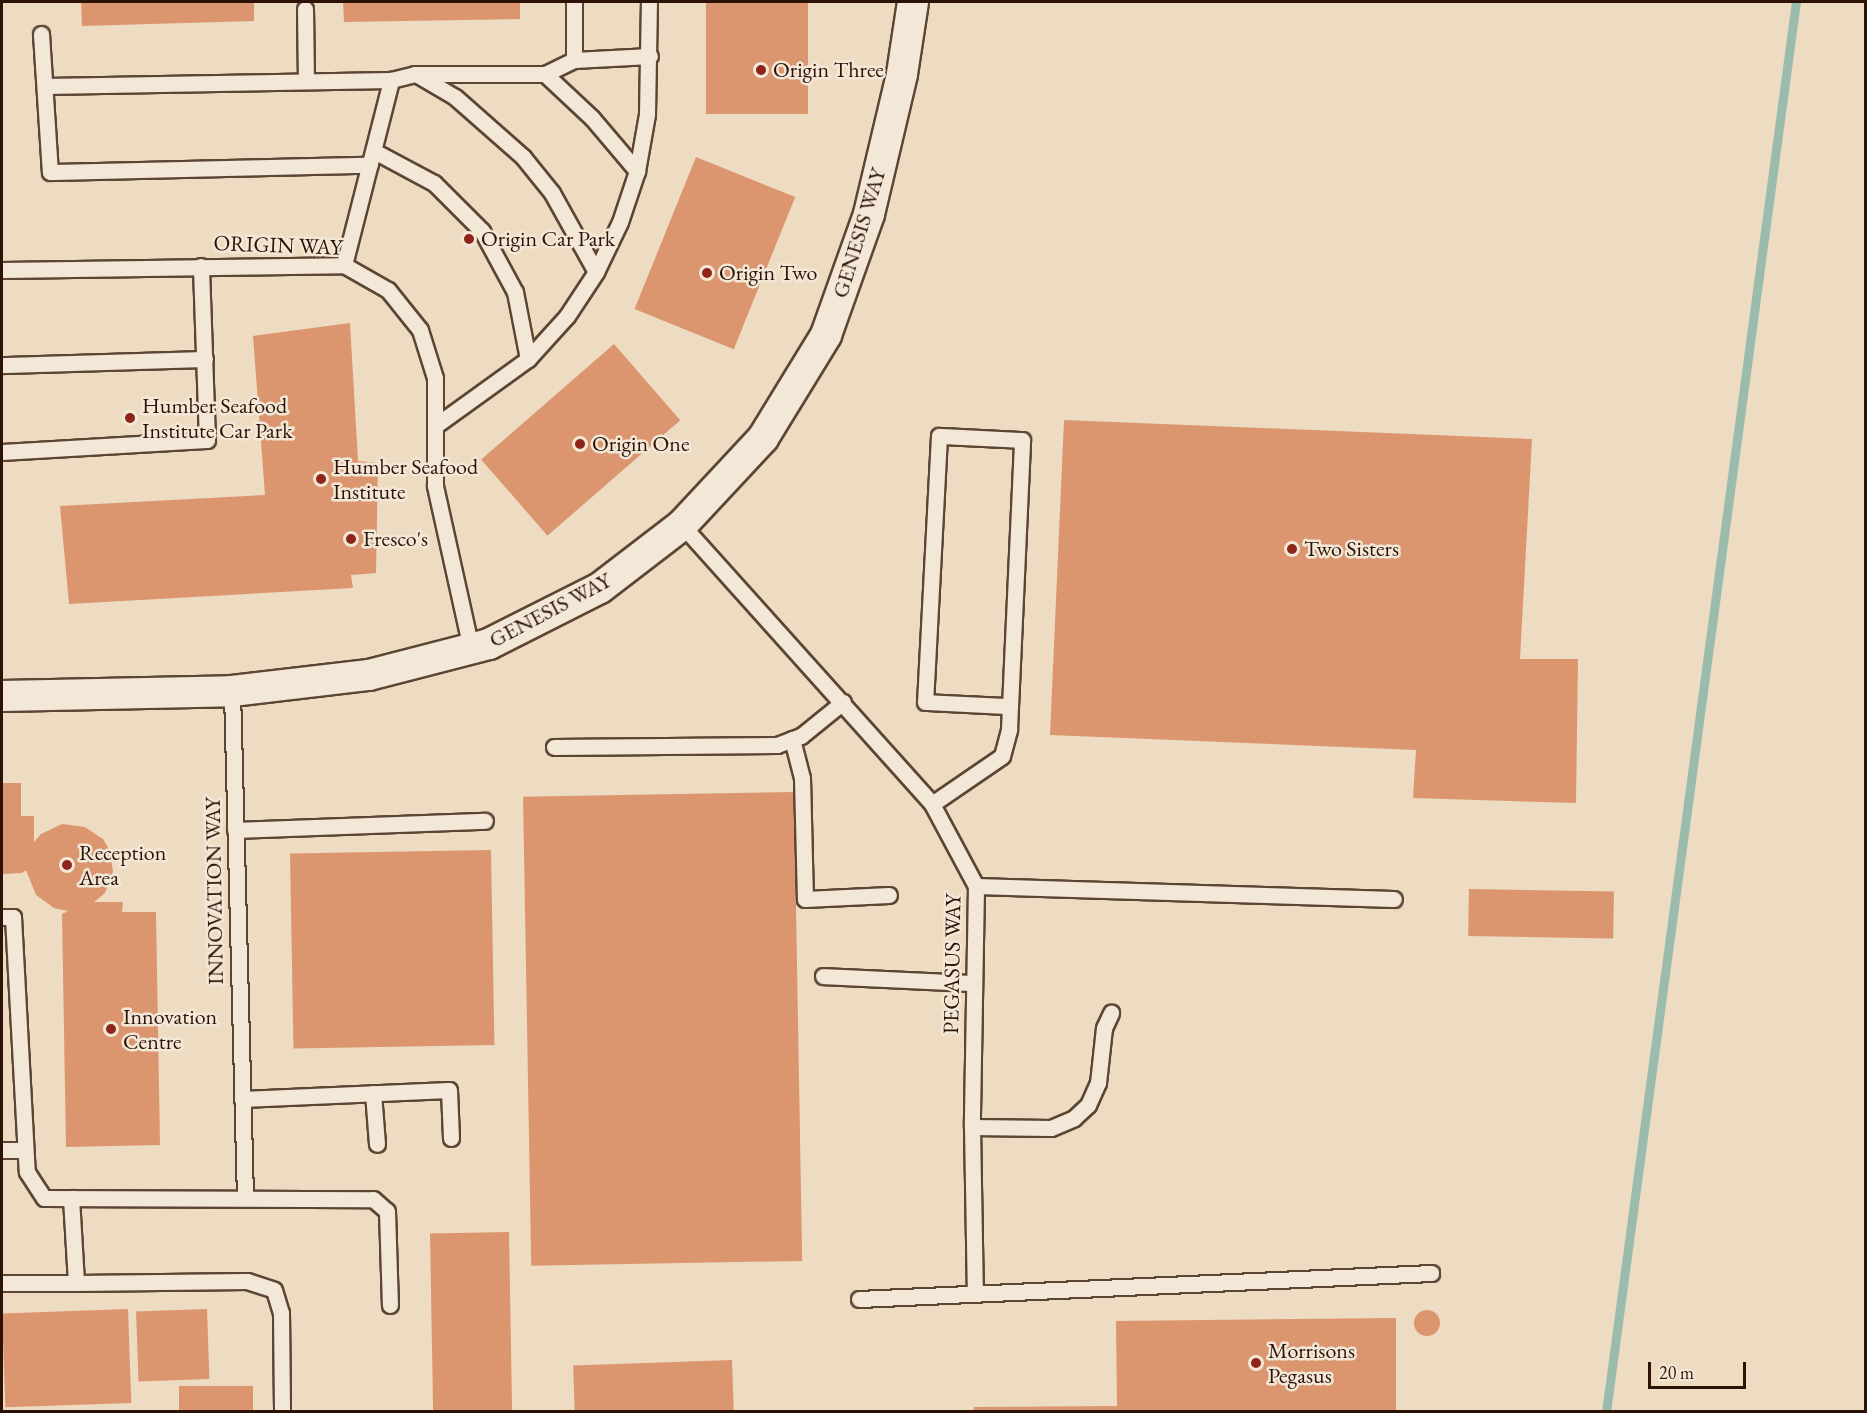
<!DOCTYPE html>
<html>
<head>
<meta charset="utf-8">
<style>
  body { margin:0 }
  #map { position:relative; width:1867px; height:1413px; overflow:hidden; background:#eddbc2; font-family:"EB Garamond",serif }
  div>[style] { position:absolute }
  .stream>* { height:9px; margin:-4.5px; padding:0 4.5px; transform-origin:4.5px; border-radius:4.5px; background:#9bbcac }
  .building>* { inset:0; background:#db9670; transform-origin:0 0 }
  .round { border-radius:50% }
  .roads { filter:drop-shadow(2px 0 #5d4534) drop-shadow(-2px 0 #5d4534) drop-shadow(0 2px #5d4534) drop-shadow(0 -2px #5d4534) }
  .lane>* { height:15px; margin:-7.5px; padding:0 7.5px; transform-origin:7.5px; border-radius:7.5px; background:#f3e8d7 }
  .street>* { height:30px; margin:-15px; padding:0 15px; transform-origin:15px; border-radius:15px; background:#f3e8d7 }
  .dots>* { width:16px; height:16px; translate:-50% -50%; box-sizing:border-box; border:3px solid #f3e8d7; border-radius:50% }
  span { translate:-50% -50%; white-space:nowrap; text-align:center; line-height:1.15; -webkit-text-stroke:5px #f3e8d7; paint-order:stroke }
  .poi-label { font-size:22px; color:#2d1305 }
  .left { translate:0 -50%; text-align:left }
  .street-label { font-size:22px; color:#2d1305 }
  .frame { position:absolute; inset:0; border:3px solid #2d1305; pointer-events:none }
  .scale { position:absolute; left:1648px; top:1362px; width:98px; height:27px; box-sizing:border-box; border:3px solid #2d1305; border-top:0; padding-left:8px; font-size:18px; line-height:21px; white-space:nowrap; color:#2d1305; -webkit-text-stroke:4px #f3e8d7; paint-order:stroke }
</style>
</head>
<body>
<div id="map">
  <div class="stream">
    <i style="left:1606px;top:1412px;width:1423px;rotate:-82.33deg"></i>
  </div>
  <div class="building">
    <i style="clip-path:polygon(81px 2px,254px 2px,254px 21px,82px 26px)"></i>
    <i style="clip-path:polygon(343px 2px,520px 2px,520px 19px,344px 22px)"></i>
    <i style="left:706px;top:2px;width:102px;height:112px"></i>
    <i style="left:696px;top:157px;width:107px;height:164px;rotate:22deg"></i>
    <i style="clip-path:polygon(350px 323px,358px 461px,378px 463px,376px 573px,351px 575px,353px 588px,69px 604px,60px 506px,265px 495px,253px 336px)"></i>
    <i style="left:614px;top:344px;width:101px;height:176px;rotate:49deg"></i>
    <i style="clip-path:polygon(1064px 420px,1532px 439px,1520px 659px,1578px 659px,1576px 803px,1413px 798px,1416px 750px,1050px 735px)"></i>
    <i style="clip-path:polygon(2px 783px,21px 783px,21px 816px,34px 816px,34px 842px,41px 834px,62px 824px,85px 827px,103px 839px,109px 849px,113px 871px,105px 893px,94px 902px,123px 902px,122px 912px,156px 912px,160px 1145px,66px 1147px,62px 914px,68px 911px,54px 908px,36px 895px,26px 870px,22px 873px,2px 874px)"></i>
    <i style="left:794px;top:792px;width:469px;height:271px;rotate:89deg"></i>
    <i style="left:491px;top:850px;width:195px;height:201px;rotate:89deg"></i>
    <i style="left:1469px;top:889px;width:145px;height:47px;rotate:1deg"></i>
    <i style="left:509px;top:1232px;width:180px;height:79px;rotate:89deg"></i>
    <i style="left:128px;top:1309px;width:94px;height:126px;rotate:88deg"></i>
    <i style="left:207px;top:1309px;width:70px;height:71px;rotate:88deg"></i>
    <i class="round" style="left:1414px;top:1310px;width:26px;height:26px"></i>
    <i style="clip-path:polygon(1396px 1318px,1396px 1412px,973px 1412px,974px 1407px,1117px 1406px,1116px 1321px)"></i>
    <i style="left:732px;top:1360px;width:52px;height:159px;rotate:88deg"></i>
    <i style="left:253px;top:1386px;width:26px;height:74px;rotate:90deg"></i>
  </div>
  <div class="roads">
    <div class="lane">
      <i style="left:305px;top:9px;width:72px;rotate:89.2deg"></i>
      <i style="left:41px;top:34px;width:138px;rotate:86.3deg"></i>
      <i style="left:50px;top:172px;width:320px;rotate:-1.3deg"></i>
      <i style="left:574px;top:60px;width:58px;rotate:-90deg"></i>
      <i style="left:416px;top:74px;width:45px;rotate:30.5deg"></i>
      <i style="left:455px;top:97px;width:91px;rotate:41.4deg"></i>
      <i style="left:523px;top:157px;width:46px;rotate:51.1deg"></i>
      <i style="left:552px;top:193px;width:90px;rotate:60.9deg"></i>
      <i style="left:545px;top:74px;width:64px;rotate:43.1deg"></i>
      <i style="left:592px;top:118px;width:70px;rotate:49.7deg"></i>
      <i style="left:45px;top:86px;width:346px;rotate:-1deg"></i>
      <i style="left:391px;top:80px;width:25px;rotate:-14deg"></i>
      <i style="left:415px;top:74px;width:130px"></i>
      <i style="left:545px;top:74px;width:32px;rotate:-26deg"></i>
      <i style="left:574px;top:60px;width:76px;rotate:-3deg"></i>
      <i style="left:374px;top:151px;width:68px;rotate:28.1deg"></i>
      <i style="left:434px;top:183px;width:68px;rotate:45deg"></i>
      <i style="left:482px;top:231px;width:69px;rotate:61.6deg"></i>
      <i style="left:515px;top:292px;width:68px;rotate:79deg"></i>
      <i style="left:344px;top:265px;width:191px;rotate:-75.7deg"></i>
      <i style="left:2px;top:270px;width:342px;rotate:-0.8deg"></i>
      <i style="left:344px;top:265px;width:51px;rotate:29.6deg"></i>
      <i style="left:388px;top:290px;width:51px;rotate:51.3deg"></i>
      <i style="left:420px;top:330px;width:50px;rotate:72.6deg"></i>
      <i style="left:435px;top:378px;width:108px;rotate:90deg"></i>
      <i style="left:435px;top:486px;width:167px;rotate:77.5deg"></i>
      <i style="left:2px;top:365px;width:203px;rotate:-1.7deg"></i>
      <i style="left:435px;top:426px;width:115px;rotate:-35.8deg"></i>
      <i style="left:528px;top:359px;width:58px;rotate:-47.8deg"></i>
      <i style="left:567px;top:316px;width:53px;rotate:-56.6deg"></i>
      <i style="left:596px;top:272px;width:55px;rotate:-64.4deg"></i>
      <i style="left:620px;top:222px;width:54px;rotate:-71.6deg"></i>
      <i style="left:637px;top:171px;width:58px;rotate:-80deg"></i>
      <i style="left:647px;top:114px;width:112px;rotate:-89deg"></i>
      <i style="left:2px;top:452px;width:205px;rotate:-3.4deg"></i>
      <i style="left:207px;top:440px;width:174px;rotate:-92deg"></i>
      <i style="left:682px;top:525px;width:375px;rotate:48.1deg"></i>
      <i style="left:932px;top:804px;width:93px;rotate:61.8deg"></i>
      <i style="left:976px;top:886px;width:241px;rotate:91deg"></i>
      <i style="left:972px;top:1127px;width:167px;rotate:89deg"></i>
      <i style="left:232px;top:691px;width:507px;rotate:88.53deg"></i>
      <i style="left:792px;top:739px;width:40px;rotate:75.6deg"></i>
      <i style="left:802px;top:778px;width:121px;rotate:88.6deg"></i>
      <i style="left:805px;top:899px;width:84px;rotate:-2.7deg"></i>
      <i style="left:554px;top:747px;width:223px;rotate:-0.5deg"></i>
      <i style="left:777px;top:745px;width:26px;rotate:-21deg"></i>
      <i style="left:801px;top:736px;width:54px;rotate:-39deg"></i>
      <i style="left:932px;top:804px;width:85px;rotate:-34.4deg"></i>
      <i style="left:1002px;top:756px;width:28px;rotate:-75deg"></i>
      <i style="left:1009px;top:729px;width:289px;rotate:-87.4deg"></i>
      <i style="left:1022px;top:440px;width:83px;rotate:-177.2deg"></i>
      <i style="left:939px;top:436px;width:266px;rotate:93deg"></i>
      <i style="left:925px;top:702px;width:83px;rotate:2.8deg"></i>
      <i style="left:235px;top:830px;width:250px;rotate:-2.1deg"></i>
      <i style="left:976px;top:886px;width:418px;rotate:1.8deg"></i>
      <i style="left:2px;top:917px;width:11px"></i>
      <i style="left:13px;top:917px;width:255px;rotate:86.9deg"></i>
      <i style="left:27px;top:1172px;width:31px;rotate:57deg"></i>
      <i style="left:44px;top:1198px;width:329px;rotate:0.2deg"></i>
      <i style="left:373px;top:1199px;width:18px;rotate:41deg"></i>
      <i style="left:387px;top:1211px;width:94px;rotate:88.2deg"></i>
      <i style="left:823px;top:976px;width:151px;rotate:2.7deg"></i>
      <i style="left:373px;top:1093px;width:51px;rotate:85.5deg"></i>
      <i style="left:242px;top:1099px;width:207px;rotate:-2.5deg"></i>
      <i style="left:449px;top:1090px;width:48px;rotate:87.6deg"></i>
      <i style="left:972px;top:1127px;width:79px;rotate:0.7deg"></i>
      <i style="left:1051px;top:1128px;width:25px;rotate:-23deg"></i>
      <i style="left:1074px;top:1118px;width:19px;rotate:-43deg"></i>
      <i style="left:1088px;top:1105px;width:24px;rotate:-66deg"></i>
      <i style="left:1098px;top:1083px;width:55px;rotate:-83.8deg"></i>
      <i style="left:1104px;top:1028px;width:17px;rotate:-65deg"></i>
      <i style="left:2px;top:1150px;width:22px"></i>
      <i style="left:71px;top:1198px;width:85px;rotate:86.6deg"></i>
      <i style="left:76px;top:1283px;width:171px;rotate:-0.7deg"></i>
      <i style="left:247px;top:1281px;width:28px;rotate:18deg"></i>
      <i style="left:274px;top:1290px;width:24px;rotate:73deg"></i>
      <i style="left:281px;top:1313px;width:99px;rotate:89.4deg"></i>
      <i style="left:2px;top:1283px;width:74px"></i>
      <i style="left:859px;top:1299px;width:573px;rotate:-2.6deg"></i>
    </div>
    <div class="street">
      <i style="left:2px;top:696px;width:230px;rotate:-1.2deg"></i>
      <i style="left:232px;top:691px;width:138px;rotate:-6.7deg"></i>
      <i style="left:369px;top:675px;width:124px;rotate:-14.5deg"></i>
      <i style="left:489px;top:644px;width:124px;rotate:-26.8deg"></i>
      <i style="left:600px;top:588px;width:103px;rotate:-37.5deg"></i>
      <i style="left:682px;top:525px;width:119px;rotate:-47deg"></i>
      <i style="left:763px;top:438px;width:121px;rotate:-58.5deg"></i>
      <i style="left:826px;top:335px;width:128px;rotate:-70.4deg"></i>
      <i style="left:869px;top:214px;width:144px;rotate:-76.7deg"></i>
      <i style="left:902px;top:74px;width:73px;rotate:-81.3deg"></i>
    </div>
  </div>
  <div class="dots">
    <i style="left:761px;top:70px;background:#8f2418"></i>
    <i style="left:469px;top:239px;background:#8f2418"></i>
    <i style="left:707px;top:273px;background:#8f2418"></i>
    <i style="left:130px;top:418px;background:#8f2418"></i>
    <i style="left:580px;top:444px;background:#8f2418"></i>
    <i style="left:321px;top:479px;background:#8f2418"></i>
    <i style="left:351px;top:539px;background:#8f2418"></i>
    <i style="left:1292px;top:549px;background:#8f2418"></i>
    <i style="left:67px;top:865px;background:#8f2418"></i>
    <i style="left:111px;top:1029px;background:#8f2418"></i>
    <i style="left:1256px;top:1363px;background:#8f2418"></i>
  </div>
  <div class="poi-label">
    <span class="left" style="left:773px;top:70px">Origin Three</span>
    <span class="left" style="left:481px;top:239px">Origin Car Park</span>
    <span class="left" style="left:719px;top:273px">Origin Two</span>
    <span class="left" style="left:142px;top:418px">Humber Seafood<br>Institute Car Park</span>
    <span class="left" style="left:592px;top:444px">Origin One</span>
    <span class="left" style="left:333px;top:479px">Humber Seafood<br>Institute</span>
    <span class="left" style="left:363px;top:539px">Fresco's</span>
    <span class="left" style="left:1304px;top:549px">Two Sisters</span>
    <span class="left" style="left:79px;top:865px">Reception<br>Area</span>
    <span class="left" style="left:123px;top:1029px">Innovation<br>Centre</span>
    <span class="left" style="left:1268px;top:1363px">Morrisons<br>Pegasus</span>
  </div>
  <div class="street-label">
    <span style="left:859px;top:233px;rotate:-73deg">GENESIS WAY</span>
    <span style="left:278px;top:245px;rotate:2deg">ORIGIN WAY</span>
    <span style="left:550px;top:610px;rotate:-28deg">GENESIS WAY</span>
    <span style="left:214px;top:891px;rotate:-91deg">INNOVATION WAY</span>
    <span style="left:952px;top:964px;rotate:-89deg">PEGASUS WAY</span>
  </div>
  <div class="frame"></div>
  <div class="scale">20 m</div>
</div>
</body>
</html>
